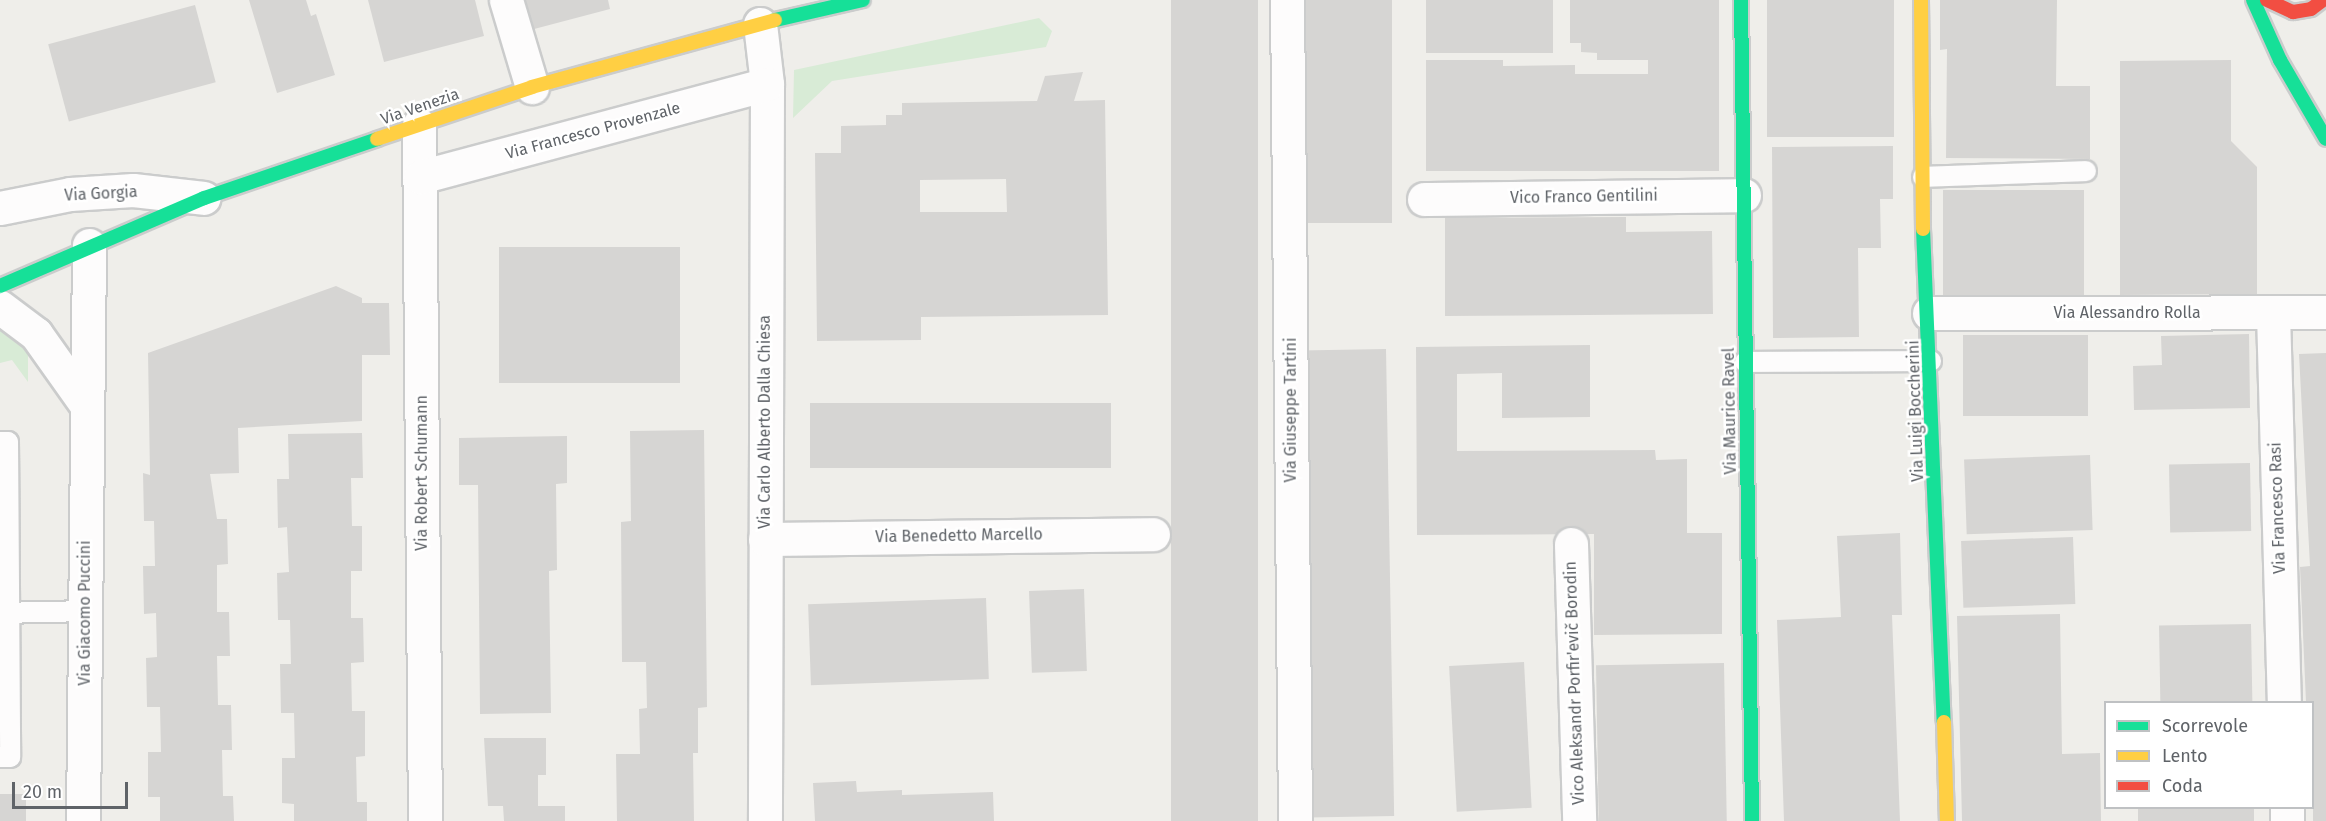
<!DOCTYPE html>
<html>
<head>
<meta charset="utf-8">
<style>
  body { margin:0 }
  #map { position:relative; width:2326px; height:821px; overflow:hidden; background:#efeeea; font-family:"Fira Sans",sans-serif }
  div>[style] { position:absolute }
  .green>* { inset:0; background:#d8ebd6 }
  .building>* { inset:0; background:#d6d5d3; transform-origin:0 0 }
  .roads { filter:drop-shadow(2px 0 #cbcccc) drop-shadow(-2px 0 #cbcccc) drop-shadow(0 2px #cbcccc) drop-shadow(0 -2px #cbcccc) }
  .lane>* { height:20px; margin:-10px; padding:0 10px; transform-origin:10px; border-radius:10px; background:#fdfcfc }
  .street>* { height:33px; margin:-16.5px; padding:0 16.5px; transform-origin:16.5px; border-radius:16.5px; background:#fdfcfc }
  .fast>* { height:14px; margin:-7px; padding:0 7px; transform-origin:7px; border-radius:7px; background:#16e098 }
  .slow>* { height:14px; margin:-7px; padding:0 7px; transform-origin:7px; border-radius:7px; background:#ffcf43 }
  .jam>* { height:14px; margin:-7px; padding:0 7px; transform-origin:7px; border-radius:7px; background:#f24e42 }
  span { translate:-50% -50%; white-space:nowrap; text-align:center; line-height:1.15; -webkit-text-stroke:5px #fff; paint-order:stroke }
  .street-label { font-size:16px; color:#5f6368 }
  .legend { position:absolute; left:2104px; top:701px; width:210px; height:108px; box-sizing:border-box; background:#fff; border:2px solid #bfc1c3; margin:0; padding:8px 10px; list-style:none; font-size:18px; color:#5f6368 }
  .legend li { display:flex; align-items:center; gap:12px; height:30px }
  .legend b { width:30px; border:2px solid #bfc1c3 }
  .scale { position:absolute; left:12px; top:782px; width:116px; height:27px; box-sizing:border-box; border:3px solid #5f6368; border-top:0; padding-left:8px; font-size:18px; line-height:21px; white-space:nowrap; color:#5f6368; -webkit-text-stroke:4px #fff; paint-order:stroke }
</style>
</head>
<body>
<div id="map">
  <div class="green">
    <i style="clip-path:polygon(1039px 18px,1052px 31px,1046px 47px,832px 81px,793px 118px,794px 70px)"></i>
    <i style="clip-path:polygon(0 311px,28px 336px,28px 382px,12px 360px,0 363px)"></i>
  </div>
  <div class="building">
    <i style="clip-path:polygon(249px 0,306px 0,311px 16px,316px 14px,335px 75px,277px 93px)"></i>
    <i style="clip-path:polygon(368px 0,475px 0,484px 36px,384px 62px)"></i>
    <i style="clip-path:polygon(510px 0,608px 0,610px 9px,519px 33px)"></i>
    <i style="left:1171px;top:0;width:87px;height:821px"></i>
    <i style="left:1302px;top:0;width:90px;height:223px"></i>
    <i style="left:1426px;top:0;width:127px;height:53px"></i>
    <i style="clip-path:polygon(1570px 0,1719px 0,1719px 171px,1426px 171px,1426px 60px,1503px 60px,1503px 66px,1575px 65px,1575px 74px,1648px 74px,1648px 60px,1597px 60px,1597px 53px,1581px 52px,1581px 43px,1570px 43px)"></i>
    <i style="left:1767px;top:0;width:127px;height:137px"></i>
    <i style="clip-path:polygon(1940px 0,2057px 0,2056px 86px,2090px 86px,2090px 159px,1946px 158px,1947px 49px,1940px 50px)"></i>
    <i style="left:195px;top:5px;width:80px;height:152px;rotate:75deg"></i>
    <i style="clip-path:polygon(2231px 60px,2231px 141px,2257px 167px,2257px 294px,2120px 295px,2120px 61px)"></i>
    <i style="clip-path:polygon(evenodd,1083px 72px,1074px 101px,1105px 100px,1108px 315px,921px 317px,921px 340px,817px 341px,815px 153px,841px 153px,841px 126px,886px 125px,886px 115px,902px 115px,902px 103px,1037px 101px,1045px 76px,1083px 72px,1006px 179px,1007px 212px,920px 212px,920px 180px,1006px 179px)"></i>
    <i style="clip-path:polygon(1893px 146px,1893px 199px,1880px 199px,1881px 248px,1858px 248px,1859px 337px,1773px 338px,1772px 147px)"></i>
    <i style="left:1943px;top:190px;width:141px;height:109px"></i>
    <i style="clip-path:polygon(1626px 217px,1626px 232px,1712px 231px,1713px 314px,1445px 316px,1445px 218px)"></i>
    <i style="left:680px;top:247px;width:136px;height:181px;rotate:90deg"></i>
    <i style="clip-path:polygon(336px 286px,362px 298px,362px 303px,389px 303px,390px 355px,362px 355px,362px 421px,238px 428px,239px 473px,210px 474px,217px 519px,227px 519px,228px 564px,217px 565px,217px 612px,229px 612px,230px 656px,217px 656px,218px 705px,231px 705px,232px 750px,222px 750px,223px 796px,233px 796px,234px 821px,160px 821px,160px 797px,148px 797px,148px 752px,161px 752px,160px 707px,147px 707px,146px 658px,157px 657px,156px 613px,144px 614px,143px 566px,155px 566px,154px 521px,144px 521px,143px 473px,150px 475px,148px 353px)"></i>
    <i style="clip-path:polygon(2249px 334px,2250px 408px,2134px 410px,2133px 366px,2162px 365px,2161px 336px)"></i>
    <i style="left:1963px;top:335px;width:125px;height:81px"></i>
    <i style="clip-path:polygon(1590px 345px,1590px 417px,1502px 418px,1502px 373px,1457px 374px,1457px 451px,1655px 450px,1656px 460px,1687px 459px,1687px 533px,1722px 533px,1722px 634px,1594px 635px,1594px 534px,1417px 535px,1416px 347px)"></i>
    <i style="left:1386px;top:349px;width:467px;height:85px;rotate:89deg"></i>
    <i style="clip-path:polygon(2326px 353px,2326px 821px,2313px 821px,2313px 702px,2306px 702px,2300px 567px,2310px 566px,2299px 354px)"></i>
    <i style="left:810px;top:403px;width:301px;height:65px"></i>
    <i style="clip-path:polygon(704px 430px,707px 707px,698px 708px,698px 753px,693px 753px,694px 821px,617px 821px,616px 754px,640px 754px,639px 709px,647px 708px,646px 662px,622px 662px,621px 522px,631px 521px,630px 431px)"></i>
    <i style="clip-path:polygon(362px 433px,363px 478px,351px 478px,352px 526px,362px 526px,362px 571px,351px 571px,351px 618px,363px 618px,364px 662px,351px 663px,352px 711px,365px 711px,365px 756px,356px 757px,357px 802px,367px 802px,367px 821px,294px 821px,294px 804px,282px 803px,282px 758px,295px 758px,294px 713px,281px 713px,280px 664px,291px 664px,290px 620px,278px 620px,277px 573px,289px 572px,287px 527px,278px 528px,277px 479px,289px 479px,288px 434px)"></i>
    <i style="clip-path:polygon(567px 436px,567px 483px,556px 484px,557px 570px,549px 571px,551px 713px,480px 714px,478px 485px,459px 485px,459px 438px)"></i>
    <i style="left:2090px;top:455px;width:75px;height:126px;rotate:88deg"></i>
    <i style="left:2250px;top:463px;width:68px;height:81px;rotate:89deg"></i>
    <i style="clip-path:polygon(1900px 533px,1902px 615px,1892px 615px,1900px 821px,1784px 821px,1777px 620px,1841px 617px,1837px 536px)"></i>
    <i style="left:2073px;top:537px;width:67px;height:112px;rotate:88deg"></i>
    <i style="left:1084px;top:589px;width:82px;height:55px;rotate:88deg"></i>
    <i style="left:986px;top:598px;width:81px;height:178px;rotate:88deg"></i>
    <i style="clip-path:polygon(2060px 614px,2062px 754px,2100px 753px,2101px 821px,1962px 821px,1957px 616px)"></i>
    <i style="left:2251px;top:624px;width:78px;height:92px;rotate:89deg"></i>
    <i style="left:1524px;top:662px;width:146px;height:75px;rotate:87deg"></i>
    <i style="left:1724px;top:663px;width:158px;height:128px;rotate:89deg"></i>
    <i style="clip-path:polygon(484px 738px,546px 738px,546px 775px,538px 775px,538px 806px,565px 806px,565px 821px,504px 821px,503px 806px,488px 806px)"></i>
    <i style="clip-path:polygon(856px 781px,857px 792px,902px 790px,902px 795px,993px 792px,994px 821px,815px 821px,813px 783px)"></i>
    <i style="left:0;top:794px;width:26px;height:27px"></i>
    <i style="left:2138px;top:808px;width:116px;height:13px"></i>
  </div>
  <div class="roads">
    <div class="lane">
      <i style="left:1923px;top:177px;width:163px;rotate:-2.1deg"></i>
      <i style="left:1745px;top:362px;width:186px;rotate:-0.3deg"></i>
      <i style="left:0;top:442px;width:8px"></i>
      <i style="left:8px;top:442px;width:315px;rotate:89.6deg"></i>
      <i style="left:10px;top:757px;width:10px;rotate:180deg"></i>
      <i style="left:0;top:613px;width:85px;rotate:-1.3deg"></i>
    </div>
    <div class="street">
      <i style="left:506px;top:0;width:91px;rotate:73.4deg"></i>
      <i style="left:1287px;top:0;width:821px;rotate:89.44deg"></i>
      <i style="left:760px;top:24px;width:60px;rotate:83.3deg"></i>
      <i style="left:767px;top:84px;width:737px;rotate:90.16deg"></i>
      <i style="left:419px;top:125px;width:696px;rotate:89.51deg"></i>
      <i style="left:420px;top:177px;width:359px;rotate:-15deg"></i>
      <i style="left:1424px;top:199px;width:320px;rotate:-0.7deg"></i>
      <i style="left:0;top:208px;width:71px;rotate:-11.3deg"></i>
      <i style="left:70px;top:194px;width:63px;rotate:-3.6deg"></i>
      <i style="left:133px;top:190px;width:71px;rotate:6.4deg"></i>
      <i style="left:0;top:307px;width:45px;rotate:36.9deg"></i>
      <i style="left:36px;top:334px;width:88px;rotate:54.7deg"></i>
      <i style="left:1929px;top:313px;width:397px;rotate:-0.1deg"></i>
      <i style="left:2273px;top:313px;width:389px;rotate:88.4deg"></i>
      <i style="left:765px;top:539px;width:388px;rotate:-0.7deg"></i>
      <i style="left:1571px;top:544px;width:277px;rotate:88.3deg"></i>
      <i style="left:2287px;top:808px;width:13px;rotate:90deg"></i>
      <i style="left:83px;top:821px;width:576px;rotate:-89.4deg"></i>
    </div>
    <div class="fast">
      <i style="left:1741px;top:0;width:821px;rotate:89.23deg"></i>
      <i style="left:2253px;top:0;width:66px;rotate:65.8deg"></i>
      <i style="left:2280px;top:60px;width:91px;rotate:59.8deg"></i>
      <i style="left:775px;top:20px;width:90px;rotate:-12.8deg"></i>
      <i style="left:1923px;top:229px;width:493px;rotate:87.6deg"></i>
      <i style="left:0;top:286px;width:222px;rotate:-23.3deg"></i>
      <i style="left:204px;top:198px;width:183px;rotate:-18.8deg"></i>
    </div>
    <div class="slow">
      <i style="left:1921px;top:0;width:229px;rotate:89.5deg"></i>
      <i style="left:377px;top:139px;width:163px;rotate:-18.5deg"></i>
      <i style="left:532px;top:87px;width:252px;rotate:-15.4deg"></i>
      <i style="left:1944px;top:722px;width:99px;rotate:88.3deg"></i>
    </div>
    <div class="jam">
      <i style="left:2267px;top:0;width:29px;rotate:25deg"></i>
      <i style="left:2293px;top:12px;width:18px;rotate:-9deg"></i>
      <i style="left:2311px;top:9px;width:15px;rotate:-37deg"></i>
    </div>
  </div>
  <div class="street-label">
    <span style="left:420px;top:107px;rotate:-19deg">Via Venezia</span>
    <span style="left:593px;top:131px;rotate:-15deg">Via Francesco Provenzale</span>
    <span style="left:101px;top:194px;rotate:-3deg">Via Gorgia</span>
    <span style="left:1584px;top:197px;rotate:-1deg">Vico Franco Gentilini</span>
    <span style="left:2127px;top:313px">Via Alessandro Rolla</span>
    <span style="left:1291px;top:410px;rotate:-90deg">Via Giuseppe Tartini</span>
    <span style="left:1730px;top:411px;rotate:-91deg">Via Maurice Ravel</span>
    <span style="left:1916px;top:411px;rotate:-92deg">Via Luigi Boccherini</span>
    <span style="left:765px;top:422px;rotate:-90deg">Via Carlo Alberto Dalla Chiesa</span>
    <span style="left:422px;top:473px;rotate:-90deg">Via Robert Schumann</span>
    <span style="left:2278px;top:508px;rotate:-92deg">Via Francesco Rasi</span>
    <span style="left:959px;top:536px;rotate:-1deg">Via Benedetto Marcello</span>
    <span style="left:85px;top:613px;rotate:-90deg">Via Giacomo Puccini</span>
    <span style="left:1575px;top:683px;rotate:-92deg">Vico Aleksandr Porfir'evič Borodin</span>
  </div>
  <ul class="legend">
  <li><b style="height:8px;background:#16e098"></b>Scorrevole</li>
  <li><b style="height:8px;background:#ffcf43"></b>Lento</li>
  <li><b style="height:8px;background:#f24e42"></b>Coda</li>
  </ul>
  <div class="scale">20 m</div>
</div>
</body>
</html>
